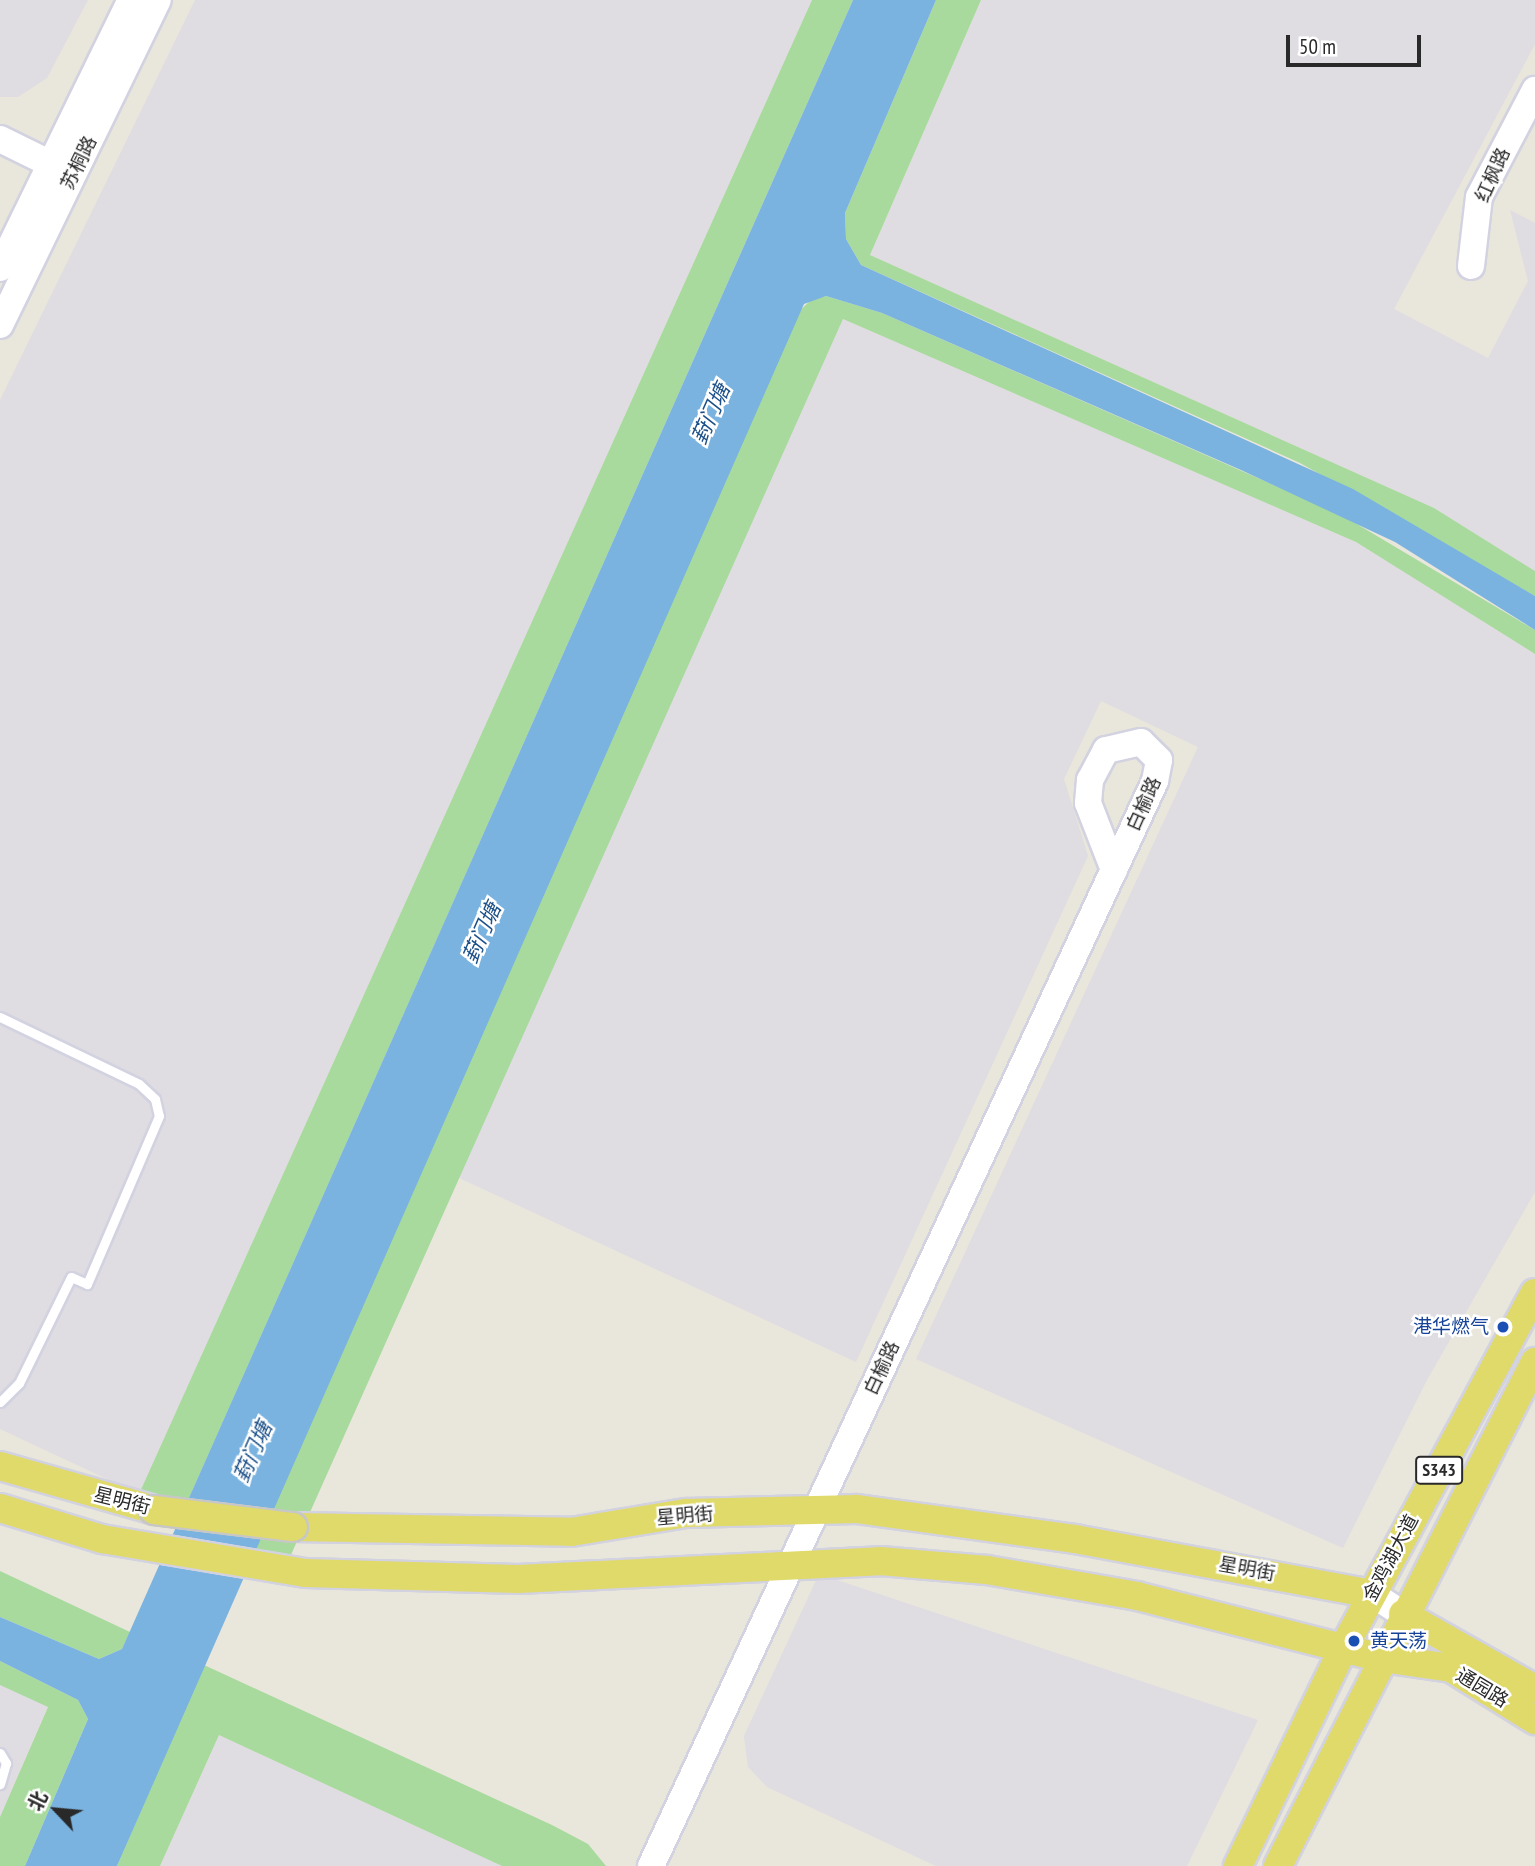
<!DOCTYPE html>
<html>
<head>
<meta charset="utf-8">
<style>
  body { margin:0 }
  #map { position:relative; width:1535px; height:1866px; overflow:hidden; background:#e9e6dc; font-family:"PT Sans Narrow","Noto Sans SC",sans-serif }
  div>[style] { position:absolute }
  .industrial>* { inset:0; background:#dfdce2 }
  .green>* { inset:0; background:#a8da9e }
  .water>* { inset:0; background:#7ab3e0 }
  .roads { filter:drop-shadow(2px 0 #d2d2e0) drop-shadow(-2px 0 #d2d2e0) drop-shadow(0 2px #d2d2e0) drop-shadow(0 -2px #d2d2e0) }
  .lane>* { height:9px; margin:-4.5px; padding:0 4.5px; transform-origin:4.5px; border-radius:4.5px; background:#fff }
  .secondary>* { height:26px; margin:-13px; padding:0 13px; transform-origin:13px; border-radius:13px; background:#fff }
  .primary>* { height:28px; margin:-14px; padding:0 14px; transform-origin:14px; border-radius:14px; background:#e0da6a }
  .bridges { filter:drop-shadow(2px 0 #c7c7c7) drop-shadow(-2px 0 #c7c7c7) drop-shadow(0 2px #c7c7c7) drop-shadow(0 -2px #c7c7c7) }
  .primary-bridge>* { height:28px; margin:-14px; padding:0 14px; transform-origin:14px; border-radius:14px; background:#e0da6a }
  .dots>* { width:19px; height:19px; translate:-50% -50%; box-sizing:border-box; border:4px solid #fff; border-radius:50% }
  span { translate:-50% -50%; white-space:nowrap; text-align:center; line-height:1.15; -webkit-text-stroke:5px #fff; paint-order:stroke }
  .shield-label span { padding:2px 5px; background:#fff; border:2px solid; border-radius:5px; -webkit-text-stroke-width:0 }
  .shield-label { font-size:18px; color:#292929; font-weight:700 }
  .street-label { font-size:19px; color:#292929 }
  .transit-label { font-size:19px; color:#164399 }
  .right { translate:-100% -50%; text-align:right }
  .left { translate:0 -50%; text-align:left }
  .water-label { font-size:21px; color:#1c5089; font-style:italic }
  .north { position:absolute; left:21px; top:1775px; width:70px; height:70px; -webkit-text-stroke:5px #fff; paint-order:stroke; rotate:296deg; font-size:19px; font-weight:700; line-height:28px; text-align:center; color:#292929 }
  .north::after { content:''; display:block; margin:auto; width:24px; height:32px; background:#292929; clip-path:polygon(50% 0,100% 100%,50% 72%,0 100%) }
  .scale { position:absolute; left:1286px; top:35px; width:135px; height:32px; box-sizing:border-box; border:4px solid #292929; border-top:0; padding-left:9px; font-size:21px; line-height:24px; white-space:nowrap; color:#292929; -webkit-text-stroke:5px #fff; paint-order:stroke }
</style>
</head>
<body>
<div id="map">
  <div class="industrial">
    <i style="clip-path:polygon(0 0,88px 0,47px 78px,18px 97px,0 97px)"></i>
    <i style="clip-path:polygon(195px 0,812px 0,139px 1494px,0 1429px,0 400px)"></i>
    <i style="clip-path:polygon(981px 0,1535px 0,1535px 44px,1394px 309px,1488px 358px,1528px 281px,1510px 210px,1535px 223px,1535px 571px,1434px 508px,870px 255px)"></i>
    <i style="clip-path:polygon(843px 319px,1356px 542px,1535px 654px,1535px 1192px,1427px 1380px,1343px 1548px,916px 1359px,1198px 747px,1101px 701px,1064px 779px,1088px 856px,856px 1362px,457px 1177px)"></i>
    <i style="clip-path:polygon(819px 1574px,1258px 1720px,1187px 1866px,936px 1866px,767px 1787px,748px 1767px,744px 1736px)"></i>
    <i style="clip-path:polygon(0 1685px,48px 1706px,0 1817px)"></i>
    <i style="clip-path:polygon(219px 1735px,502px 1866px,160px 1866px)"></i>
  </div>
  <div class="green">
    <i style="clip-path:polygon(812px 0,853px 0,182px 1514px,139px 1494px)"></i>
    <i style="clip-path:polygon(936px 0,981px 0,870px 255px,1434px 508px,1535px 571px,1535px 596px,1300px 463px,861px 265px,846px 239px,845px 213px)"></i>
    <i style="clip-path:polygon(826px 296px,882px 313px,1340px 514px,1535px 630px,1535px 654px,1356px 542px,843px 319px,286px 1566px,253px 1553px,794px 316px,811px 300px)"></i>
    <i style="clip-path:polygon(0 1571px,130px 1632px,122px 1649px,99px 1659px,0 1617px)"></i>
    <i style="clip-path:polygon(0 1661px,78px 1700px,88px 1719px,25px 1866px,0 1866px,0 1817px,48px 1707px,0 1685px)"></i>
    <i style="clip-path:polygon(204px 1665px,552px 1825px,588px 1844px,606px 1866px,502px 1866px,219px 1735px,160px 1866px,117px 1866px)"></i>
  </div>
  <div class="water">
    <i style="clip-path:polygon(853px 0,936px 0,845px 213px,846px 239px,861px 265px,1353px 489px,1535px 596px,1535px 630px,1395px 542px,1241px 470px,882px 313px,826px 296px,804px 304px,117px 1866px,25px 1866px,88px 1719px,78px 1700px,0 1661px,0 1617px,99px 1659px,122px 1649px)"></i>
  </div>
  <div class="roads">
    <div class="lane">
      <i style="left:0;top:1017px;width:154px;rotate:25.7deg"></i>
      <i style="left:139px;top:1084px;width:22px;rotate:43deg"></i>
      <i style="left:155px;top:1099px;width:17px;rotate:77deg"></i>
      <i style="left:159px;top:1116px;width:183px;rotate:113.2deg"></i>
      <i style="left:87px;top:1284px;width:17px;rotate:-156deg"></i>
      <i style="left:71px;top:1277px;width:118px;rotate:116.1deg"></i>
      <i style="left:19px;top:1383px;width:27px;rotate:135deg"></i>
      <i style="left:0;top:1753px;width:12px;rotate:59deg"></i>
      <i style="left:6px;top:1763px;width:22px;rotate:106deg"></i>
    </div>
    <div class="secondary">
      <i style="left:0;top:139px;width:72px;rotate:26.2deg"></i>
      <i style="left:1471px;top:266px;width:69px;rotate:-83.4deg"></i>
      <i style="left:1479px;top:197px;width:121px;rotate:-62.4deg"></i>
      <i style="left:0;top:268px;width:298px;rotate:-64deg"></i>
      <i style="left:0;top:325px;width:361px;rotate:-64.1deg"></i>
      <i style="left:1372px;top:1594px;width:37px;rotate:33deg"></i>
      <i style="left:651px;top:1866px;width:1196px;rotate:-65.08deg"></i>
      <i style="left:1155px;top:781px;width:21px;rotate:-79deg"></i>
      <i style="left:1159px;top:760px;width:25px;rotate:-135deg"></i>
      <i style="left:1141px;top:742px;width:36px;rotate:167deg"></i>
      <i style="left:1106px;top:750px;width:34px;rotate:118deg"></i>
      <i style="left:1090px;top:780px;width:23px;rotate:95deg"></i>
      <i style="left:1088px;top:803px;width:72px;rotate:68.8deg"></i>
    </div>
    <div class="primary">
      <i style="left:0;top:1466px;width:160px;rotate:15.9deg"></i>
      <i style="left:0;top:1508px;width:107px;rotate:16.9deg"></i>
      <i style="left:102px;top:1539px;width:206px;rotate:9.5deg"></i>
      <i style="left:305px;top:1573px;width:213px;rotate:1.6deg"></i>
      <i style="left:518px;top:1579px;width:362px;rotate:-2.8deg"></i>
      <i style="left:880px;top:1561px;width:107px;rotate:4.8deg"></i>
      <i style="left:987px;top:1570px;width:152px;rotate:9.8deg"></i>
      <i style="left:1137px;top:1596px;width:253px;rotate:14.2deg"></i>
      <i style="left:1382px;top:1658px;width:70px;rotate:8.2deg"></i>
      <i style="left:1451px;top:1668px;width:99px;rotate:31.8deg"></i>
      <i style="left:293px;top:1527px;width:278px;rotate:1deg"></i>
      <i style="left:571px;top:1532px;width:117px;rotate:-9.4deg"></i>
      <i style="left:686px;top:1513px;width:171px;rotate:-1.3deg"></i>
      <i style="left:857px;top:1509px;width:220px;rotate:7.8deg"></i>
      <i style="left:1075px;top:1539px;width:302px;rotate:10.5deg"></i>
      <i style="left:1403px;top:1614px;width:152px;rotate:29.6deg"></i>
      <i style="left:1238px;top:1866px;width:243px;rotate:-64.2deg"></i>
      <i style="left:1344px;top:1647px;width:402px;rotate:-61.7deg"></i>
      <i style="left:1278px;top:1866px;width:566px;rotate:-62.98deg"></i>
    </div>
  </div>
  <div class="bridges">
    <div class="primary-bridge">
      <i style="left:154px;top:1510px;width:140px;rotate:7deg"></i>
    </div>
  </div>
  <div class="dots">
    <i style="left:1503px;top:1327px;background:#1a4fb4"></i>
    <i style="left:1354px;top:1641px;background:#1a4fb4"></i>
  </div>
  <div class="shield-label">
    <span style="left:1439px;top:1470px">S343</span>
  </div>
  <div class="street-label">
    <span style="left:79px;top:163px;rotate:-64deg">苏桐路</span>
    <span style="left:1493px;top:175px;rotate:-66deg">红枫路</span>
    <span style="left:1144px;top:804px;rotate:-66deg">白榆路</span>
    <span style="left:882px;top:1368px;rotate:-65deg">白榆路</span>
    <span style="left:122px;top:1501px;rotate:14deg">星明街</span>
    <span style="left:685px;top:1516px;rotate:-5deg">星明街</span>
    <span style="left:1391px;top:1558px;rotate:-62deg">金鸡湖大道</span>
    <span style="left:1247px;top:1569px;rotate:10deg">星明街</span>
    <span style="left:1482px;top:1688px;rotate:31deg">通园路</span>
  </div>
  <div class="transit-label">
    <span class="right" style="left:1489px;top:1327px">港华燃气</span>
    <span class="left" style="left:1370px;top:1641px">黄天荡</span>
  </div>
  <div class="water-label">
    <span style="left:711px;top:414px;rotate:-66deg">葑门塘</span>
    <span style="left:482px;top:933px;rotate:-66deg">葑门塘</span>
    <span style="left:253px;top:1452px;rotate:-66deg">葑门塘</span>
  </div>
  <div class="north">北</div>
  <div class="scale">50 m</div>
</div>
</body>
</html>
